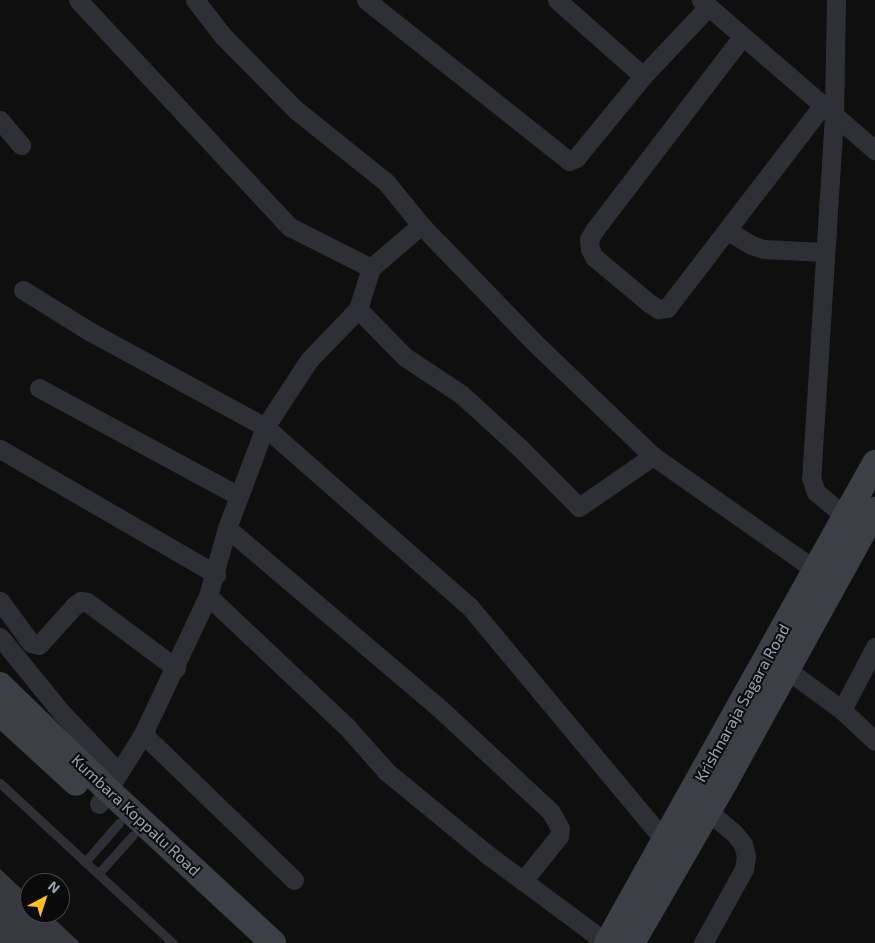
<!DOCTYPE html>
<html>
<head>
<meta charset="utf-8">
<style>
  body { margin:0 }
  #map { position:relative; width:875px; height:943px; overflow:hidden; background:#0f0f10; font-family:"Exo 2",sans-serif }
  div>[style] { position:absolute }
  .building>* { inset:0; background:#38393e }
  .lane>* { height:9px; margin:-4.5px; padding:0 4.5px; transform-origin:4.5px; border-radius:4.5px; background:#2f3036 }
  .street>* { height:19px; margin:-9.5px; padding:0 9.5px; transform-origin:9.5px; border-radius:9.5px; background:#2f3036 }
  .secondary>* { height:26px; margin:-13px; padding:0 13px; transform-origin:13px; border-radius:13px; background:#3d3f46 }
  span { translate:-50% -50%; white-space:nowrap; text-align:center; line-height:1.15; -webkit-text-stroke:4px #0a0a0b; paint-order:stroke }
  .street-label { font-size:16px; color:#9ea3b3 }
  .north { position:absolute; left:20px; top:873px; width:50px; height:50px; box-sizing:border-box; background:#0a0a0b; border:1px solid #45474e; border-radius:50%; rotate:40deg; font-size:14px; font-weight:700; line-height:20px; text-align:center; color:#9ea3b3 }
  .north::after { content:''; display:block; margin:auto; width:18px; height:22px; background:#ffc018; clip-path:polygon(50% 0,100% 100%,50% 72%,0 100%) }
</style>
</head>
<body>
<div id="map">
  <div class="building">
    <i style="clip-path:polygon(0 869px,30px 897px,30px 913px,48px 913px,80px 943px,0 943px)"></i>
  </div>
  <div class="lane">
    <i style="left:0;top:783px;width:236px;rotate:42.8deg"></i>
    <i style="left:85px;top:862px;width:52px;rotate:-48.9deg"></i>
    <i style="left:98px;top:874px;width:52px;rotate:-48.1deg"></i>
  </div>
  <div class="street">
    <i style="left:78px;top:0;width:311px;rotate:47deg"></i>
    <i style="left:290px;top:227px;width:91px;rotate:26.8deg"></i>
    <i style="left:371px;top:268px;width:66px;rotate:-40.7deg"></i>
    <i style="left:421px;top:225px;width:164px;rotate:46deg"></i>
    <i style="left:535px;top:343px;width:163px;rotate:43.8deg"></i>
    <i style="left:653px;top:456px;width:198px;rotate:35.1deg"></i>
    <i style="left:195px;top:0;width:46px;rotate:52.1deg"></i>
    <i style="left:223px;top:36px;width:104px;rotate:45.4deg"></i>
    <i style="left:296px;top:110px;width:115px;rotate:38.7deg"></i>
    <i style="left:386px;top:182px;width:55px;rotate:50.9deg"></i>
    <i style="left:366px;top:0;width:259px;rotate:38.4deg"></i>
    <i style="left:569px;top:161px;width:8px;rotate:-23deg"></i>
    <i style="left:576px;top:158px;width:106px;rotate:-50.7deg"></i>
    <i style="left:557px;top:0;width:115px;rotate:41.5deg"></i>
    <i style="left:643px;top:76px;width:95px;rotate:-46.7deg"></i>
    <i style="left:701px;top:0;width:230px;rotate:40.8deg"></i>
    <i style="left:836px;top:0;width:116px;rotate:91deg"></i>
    <i style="left:834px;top:116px;width:362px;rotate:93.6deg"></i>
    <i style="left:811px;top:477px;width:16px;rotate:72deg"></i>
    <i style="left:816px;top:492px;width:38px;rotate:40deg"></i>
    <i style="left:742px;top:37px;width:242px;rotate:127.4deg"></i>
    <i style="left:595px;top:229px;width:12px;rotate:121deg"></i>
    <i style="left:589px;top:239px;width:10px;rotate:84deg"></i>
    <i style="left:590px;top:249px;width:9px;rotate:63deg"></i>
    <i style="left:594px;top:257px;width:72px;rotate:39.9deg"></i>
    <i style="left:649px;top:303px;width:11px;rotate:34deg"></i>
    <i style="left:658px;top:309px;width:9px;rotate:-6deg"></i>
    <i style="left:667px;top:308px;width:255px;rotate:-52.5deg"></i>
    <i style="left:0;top:120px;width:33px;rotate:50deg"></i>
    <i style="left:728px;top:231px;width:27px;rotate:31deg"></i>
    <i style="left:751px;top:245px;width:13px;rotate:18deg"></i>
    <i style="left:763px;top:249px;width:62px;rotate:2.8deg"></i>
    <i style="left:371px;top:268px;width:43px;rotate:107.6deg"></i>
    <i style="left:358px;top:309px;width:67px;rotate:45.6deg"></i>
    <i style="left:405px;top:357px;width:67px;rotate:33.5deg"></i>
    <i style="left:461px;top:394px;width:80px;rotate:42.5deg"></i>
    <i style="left:520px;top:448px;width:83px;rotate:45deg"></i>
    <i style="left:579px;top:507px;width:90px;rotate:-34.6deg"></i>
    <i style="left:23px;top:290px;width:78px;rotate:31.8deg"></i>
    <i style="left:89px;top:331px;width:200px;rotate:28.6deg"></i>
    <i style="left:265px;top:427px;width:273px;rotate:41.3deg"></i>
    <i style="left:470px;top:607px;width:306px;rotate:50.2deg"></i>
    <i style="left:39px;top:388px;width:227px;rotate:28.4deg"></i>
    <i style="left:0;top:449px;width:250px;rotate:30.1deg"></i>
    <i style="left:227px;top:528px;width:274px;rotate:40.3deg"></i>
    <i style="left:436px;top:705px;width:157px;rotate:42.9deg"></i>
    <i style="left:551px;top:812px;width:18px;rotate:61deg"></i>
    <i style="left:560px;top:828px;width:8px;rotate:97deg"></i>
    <i style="left:559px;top:836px;width:58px;rotate:128.7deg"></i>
    <i style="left:208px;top:596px;width:191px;rotate:43.3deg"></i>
    <i style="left:347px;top:727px;width:60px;rotate:48.4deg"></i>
    <i style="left:387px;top:772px;width:131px;rotate:39.4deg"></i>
    <i style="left:488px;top:855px;width:148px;rotate:36.5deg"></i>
    <i style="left:0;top:601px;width:52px;rotate:53.6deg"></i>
    <i style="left:31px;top:643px;width:8px;rotate:14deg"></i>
    <i style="left:39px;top:645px;width:54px;rotate:-48deg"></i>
    <i style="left:75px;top:605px;width:7px;rotate:-34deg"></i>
    <i style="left:81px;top:601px;width:6px;rotate:9deg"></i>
    <i style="left:87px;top:602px;width:111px;rotate:36.6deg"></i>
    <i style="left:0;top:637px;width:97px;rotate:50.9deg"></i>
    <i style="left:61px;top:712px;width:84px;rotate:46.4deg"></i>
    <i style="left:786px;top:669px;width:69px;rotate:36.2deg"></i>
    <i style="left:842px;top:710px;width:45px;rotate:43.2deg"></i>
    <i style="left:842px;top:710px;width:71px;rotate:-62.4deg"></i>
    <i style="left:143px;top:734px;width:210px;rotate:44deg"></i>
    <i style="left:99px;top:804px;width:83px;rotate:-57.8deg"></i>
    <i style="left:143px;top:734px;width:153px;rotate:-64.8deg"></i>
    <i style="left:208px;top:596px;width:71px;rotate:-74.4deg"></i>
    <i style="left:227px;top:528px;width:108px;rotate:-69.4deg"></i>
    <i style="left:265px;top:427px;width:80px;rotate:-56.7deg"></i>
    <i style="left:309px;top:360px;width:71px;rotate:-46.1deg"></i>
    <i style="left:703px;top:943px;width:85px;rotate:-61deg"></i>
    <i style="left:744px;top:869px;width:13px;rotate:-81deg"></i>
    <i style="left:746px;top:856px;width:12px;rotate:-104deg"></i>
    <i style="left:743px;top:844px;width:14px;rotate:-129deg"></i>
    <i style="left:734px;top:833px;width:34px;rotate:-140deg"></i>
  </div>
  <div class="secondary">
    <i style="left:0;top:685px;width:151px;rotate:44.2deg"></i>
    <i style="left:108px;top:790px;width:225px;rotate:42.8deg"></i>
    <i style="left:0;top:713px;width:103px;rotate:42.6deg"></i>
    <i style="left:607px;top:943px;width:550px;rotate:-60.82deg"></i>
    <i style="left:632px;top:943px;width:186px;rotate:-60deg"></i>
    <i style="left:725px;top:782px;width:311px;rotate:-61.1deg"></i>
  </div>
  <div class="street-label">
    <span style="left:742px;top:703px;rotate:-61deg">Krishnaraja Sagara Road</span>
    <span style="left:136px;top:815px;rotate:43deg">Kumbara Koppalu Road</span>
  </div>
  <div class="north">N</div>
</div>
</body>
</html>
